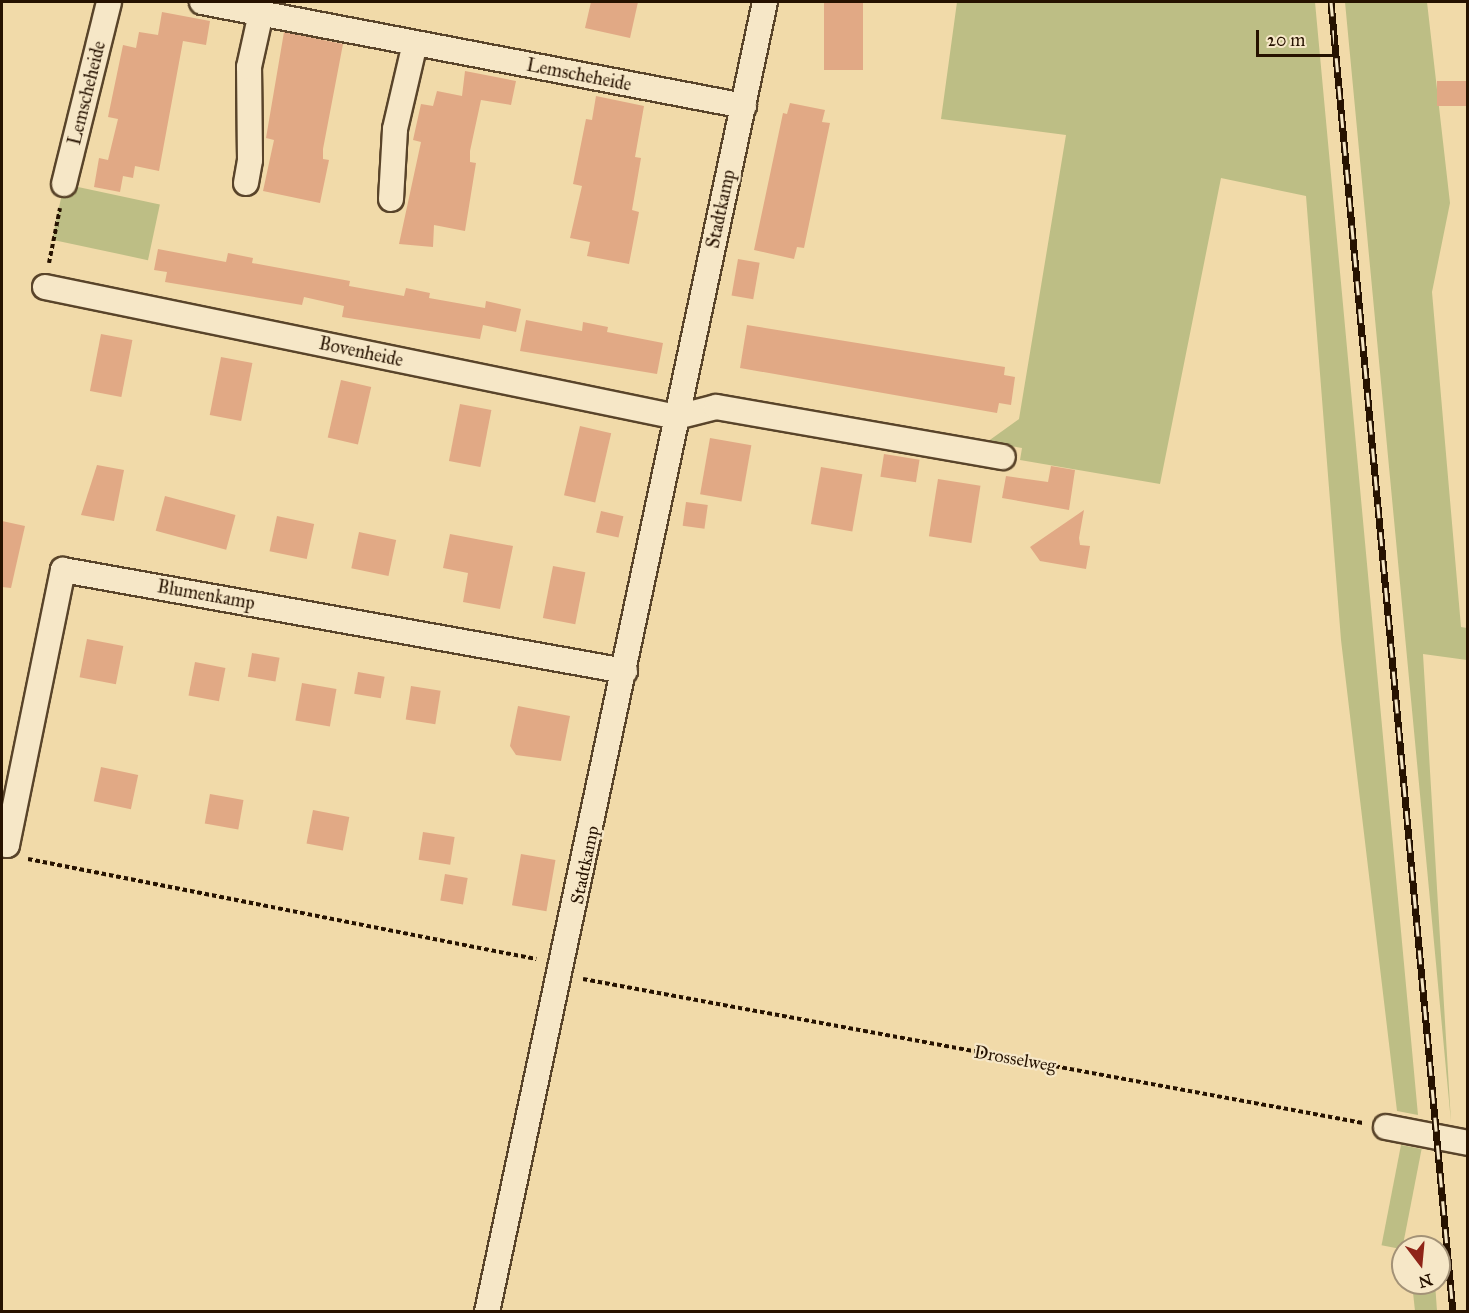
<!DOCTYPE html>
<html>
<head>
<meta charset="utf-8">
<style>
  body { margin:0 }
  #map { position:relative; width:1469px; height:1313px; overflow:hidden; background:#f1daa9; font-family:"IM FELL Great Primer",serif }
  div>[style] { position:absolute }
  .green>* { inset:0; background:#bdbe85; transform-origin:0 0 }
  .building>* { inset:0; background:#e1a985; transform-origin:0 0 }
  .path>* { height:4px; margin-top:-2px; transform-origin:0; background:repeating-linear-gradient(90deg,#261200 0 4.5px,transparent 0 7.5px) }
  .roads { filter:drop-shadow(2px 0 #59442a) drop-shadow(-2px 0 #59442a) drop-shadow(0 2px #59442a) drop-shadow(0 -2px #59442a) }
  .minor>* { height:24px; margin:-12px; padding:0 12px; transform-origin:12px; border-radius:12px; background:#f6e7c7 }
  .rail>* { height:7px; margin-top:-3.5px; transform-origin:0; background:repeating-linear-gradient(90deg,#f6e7c7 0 14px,#261200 0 28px); box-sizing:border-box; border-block:2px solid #261200 }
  span { translate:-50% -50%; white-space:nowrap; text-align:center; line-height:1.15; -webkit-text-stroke:4.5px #f6e7c7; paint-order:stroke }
  .street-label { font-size:18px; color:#261200 }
  .frame { position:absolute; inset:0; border:3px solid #261200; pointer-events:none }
  .north { position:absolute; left:1391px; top:1235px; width:60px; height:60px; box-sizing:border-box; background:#f6e7c7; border:2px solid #a39277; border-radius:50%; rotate:164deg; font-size:16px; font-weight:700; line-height:24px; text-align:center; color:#261200 }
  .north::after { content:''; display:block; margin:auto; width:21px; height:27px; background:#8f2418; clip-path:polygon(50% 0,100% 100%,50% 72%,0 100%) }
  .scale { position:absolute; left:1256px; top:30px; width:81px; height:27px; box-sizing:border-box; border:3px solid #261200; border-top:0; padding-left:8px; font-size:18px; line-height:21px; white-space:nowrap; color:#261200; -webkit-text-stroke:4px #f6e7c7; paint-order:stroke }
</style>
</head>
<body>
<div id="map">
  <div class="green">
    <i style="clip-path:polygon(957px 2px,1315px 2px,1418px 1115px,1397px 1111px,1341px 640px,1306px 196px,1221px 178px,1160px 484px,1020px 460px,1022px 448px,987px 442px,1019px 419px,1066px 135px,941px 119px)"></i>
    <i style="clip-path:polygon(1345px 2px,1427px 2px,1450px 203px,1432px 292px,1461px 627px,1467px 628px,1467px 660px,1423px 654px,1451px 1122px)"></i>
    <i style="left:64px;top:184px;width:98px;height:57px;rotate:12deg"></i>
    <i style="left:1401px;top:1145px;width:21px;height:102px;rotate:11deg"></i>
    <i style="clip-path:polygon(1412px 1283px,1435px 1283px,1437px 1311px,1415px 1311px)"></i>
  </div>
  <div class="building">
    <i style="clip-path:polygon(591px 2px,638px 2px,630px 38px,585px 28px)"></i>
    <i style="left:824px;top:2px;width:39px;height:68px"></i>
    <i style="clip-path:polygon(162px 12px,210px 21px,206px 45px,183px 41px,159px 171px,135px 166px,133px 178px,123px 176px,120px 192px,94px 187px,99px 158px,108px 160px,118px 119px,108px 117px,123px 45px,136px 48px,139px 32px,158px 35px)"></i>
    <i style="clip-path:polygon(284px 32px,343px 44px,323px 149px,323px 159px,329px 160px,320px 203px,263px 191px,274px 140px,266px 138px)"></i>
    <i style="clip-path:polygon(465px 71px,516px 81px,511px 105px,481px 100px,470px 151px,470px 162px,476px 163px,465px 231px,434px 225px,433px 247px,399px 244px,421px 142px,413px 140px,421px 104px,433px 106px,437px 91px,462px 96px)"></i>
    <i style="left:1467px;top:81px;width:25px;height:30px;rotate:90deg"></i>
    <i style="clip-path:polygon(596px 96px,644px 106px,635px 157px,641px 158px,632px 210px,639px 212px,629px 264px,587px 256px,590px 242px,570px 238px,582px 186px,573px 184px,586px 119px,592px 120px)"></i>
    <i style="clip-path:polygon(790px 103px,825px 110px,822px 122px,830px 123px,804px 248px,797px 247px,794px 259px,754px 250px,783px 113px,787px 114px)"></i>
    <i style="clip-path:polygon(158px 249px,226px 262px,228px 253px,253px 258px,252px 263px,350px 281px,349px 286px,404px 296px,406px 288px,430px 293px,429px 298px,485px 308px,486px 301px,521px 309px,516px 332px,483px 325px,480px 339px,342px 317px,344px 306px,304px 297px,302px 305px,165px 282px,167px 272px,154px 270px)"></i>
    <i style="left:738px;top:259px;width:22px;height:37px;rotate:10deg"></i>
    <i style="clip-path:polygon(526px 320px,582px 331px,583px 322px,608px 327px,607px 332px,663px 343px,657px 374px,520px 351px)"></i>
    <i style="clip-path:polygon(747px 325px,1005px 367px,1004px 375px,1015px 377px,1011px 405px,999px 403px,997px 413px,740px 368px)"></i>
    <i style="left:101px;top:334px;width:32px;height:58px;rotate:11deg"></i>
    <i style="left:221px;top:357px;width:32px;height:59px;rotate:11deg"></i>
    <i style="left:341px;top:380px;width:31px;height:59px;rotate:13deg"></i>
    <i style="left:460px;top:404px;width:32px;height:58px;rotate:11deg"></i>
    <i style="left:580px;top:426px;width:32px;height:71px;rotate:13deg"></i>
    <i style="left:710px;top:438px;width:42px;height:57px;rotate:10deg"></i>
    <i style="left:884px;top:454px;width:36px;height:23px;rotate:9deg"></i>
    <i style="clip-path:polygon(97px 465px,124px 470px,114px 521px,81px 515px)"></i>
    <i style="clip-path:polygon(1051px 466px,1075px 470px,1069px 510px,1002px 498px,1006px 476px,1048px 482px)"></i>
    <i style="left:821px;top:467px;width:42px;height:58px;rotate:10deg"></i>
    <i style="left:938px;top:479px;width:43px;height:58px;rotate:9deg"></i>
    <i style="left:165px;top:496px;width:73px;height:36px;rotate:15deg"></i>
    <i style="left:686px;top:502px;width:22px;height:24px;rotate:8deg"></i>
    <i style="clip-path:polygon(1084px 510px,1079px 538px,1080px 545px,1090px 546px,1086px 569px,1040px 561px,1030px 547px)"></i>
    <i style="left:601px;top:511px;width:23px;height:22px;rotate:13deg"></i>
    <i style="left:277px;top:516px;width:38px;height:36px;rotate:12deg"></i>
    <i style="clip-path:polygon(2px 521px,25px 526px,11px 588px,2px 587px)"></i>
    <i style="left:359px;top:532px;width:38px;height:37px;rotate:12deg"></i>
    <i style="clip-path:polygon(450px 534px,513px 546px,500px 609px,463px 602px,468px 573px,443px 568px)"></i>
    <i style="left:553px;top:566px;width:33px;height:53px;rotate:11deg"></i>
    <i style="left:87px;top:639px;width:37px;height:39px;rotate:11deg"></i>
    <i style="left:252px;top:653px;width:28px;height:24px;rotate:10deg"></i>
    <i style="left:195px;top:662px;width:31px;height:34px;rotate:11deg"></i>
    <i style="left:358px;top:672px;width:27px;height:22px;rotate:10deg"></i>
    <i style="left:302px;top:683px;width:35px;height:38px;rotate:10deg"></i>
    <i style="left:411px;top:686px;width:30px;height:34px;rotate:9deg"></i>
    <i style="clip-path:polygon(518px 706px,570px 716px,561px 761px,516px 755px,510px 746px)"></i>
    <i style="left:101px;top:767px;width:38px;height:35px;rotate:12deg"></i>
    <i style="left:210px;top:794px;width:34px;height:30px;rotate:10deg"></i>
    <i style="left:313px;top:810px;width:37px;height:34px;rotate:11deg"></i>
    <i style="left:423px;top:832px;width:32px;height:28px;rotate:9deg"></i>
    <i style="left:521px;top:854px;width:35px;height:52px;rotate:10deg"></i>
    <i style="left:445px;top:874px;width:23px;height:27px;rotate:10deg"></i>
  </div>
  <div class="path">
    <i style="left:49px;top:263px;width:56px;rotate:-78.7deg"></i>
    <i style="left:28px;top:859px;width:518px;rotate:11.14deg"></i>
    <i style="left:583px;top:979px;width:793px;rotate:10.46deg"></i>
  </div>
  <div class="roads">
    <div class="minor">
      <i style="left:202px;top:2px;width:552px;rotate:10.86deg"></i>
      <i style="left:246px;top:183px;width:23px;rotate:-80deg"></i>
      <i style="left:250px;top:160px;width:93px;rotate:-90.6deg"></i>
      <i style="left:249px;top:67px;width:55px;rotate:-77.5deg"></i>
      <i style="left:64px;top:184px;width:187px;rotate:-76.1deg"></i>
      <i style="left:391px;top:199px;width:70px;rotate:-86.7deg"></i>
      <i style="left:395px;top:129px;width:88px;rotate:-76.9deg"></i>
      <i style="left:45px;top:287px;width:645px;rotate:11.62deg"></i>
      <i style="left:677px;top:417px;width:40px;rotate:-14.4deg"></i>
      <i style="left:716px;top:407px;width:291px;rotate:9.9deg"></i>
      <i style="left:2px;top:844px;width:5px;rotate:11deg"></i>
      <i style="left:7px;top:845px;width:281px;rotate:-78.5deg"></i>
      <i style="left:63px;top:570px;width:571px;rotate:10.19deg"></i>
      <i style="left:1386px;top:1127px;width:84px;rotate:11deg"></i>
      <i style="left:487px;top:1312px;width:1339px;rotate:-78.02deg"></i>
    </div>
  </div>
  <div class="rail">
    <i style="left:1331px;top:2px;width:1316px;rotate:84.68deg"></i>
  </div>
  <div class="street-label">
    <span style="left:579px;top:75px;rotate:11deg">Lemscheheide</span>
    <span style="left:87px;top:93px;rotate:-76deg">Lemscheheide</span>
    <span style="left:721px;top:209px;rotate:-78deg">Stadtkamp</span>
    <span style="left:361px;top:352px;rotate:12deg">Bovenheide</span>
    <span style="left:206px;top:595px;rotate:10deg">Blumenkamp</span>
    <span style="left:585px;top:865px;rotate:-78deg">Stadtkamp</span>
    <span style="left:1015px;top:1059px;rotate:10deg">Drosselweg</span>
  </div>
  <div class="frame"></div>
  <div class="north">N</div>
  <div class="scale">20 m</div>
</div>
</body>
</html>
